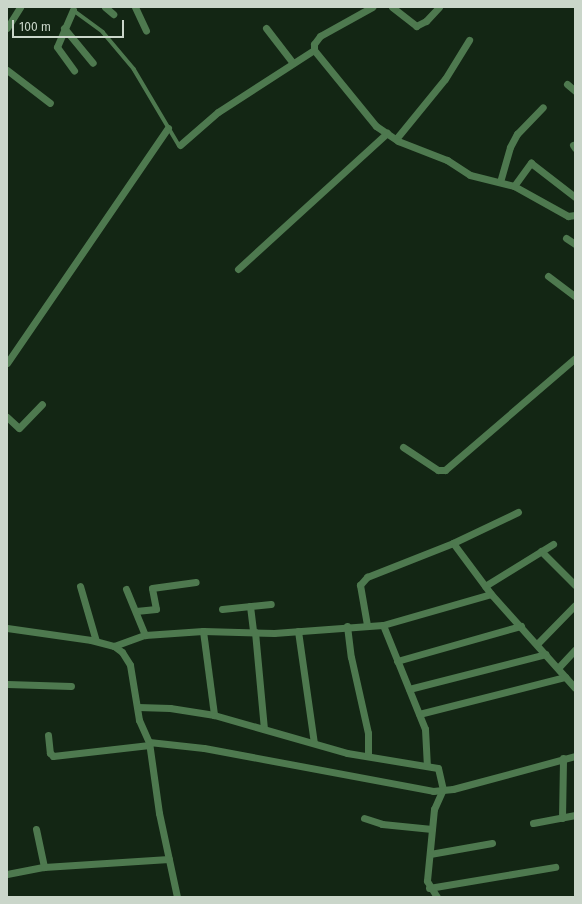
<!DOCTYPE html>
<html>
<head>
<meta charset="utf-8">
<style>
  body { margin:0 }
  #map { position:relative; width:582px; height:904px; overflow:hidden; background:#132614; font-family:"Fira Sans",sans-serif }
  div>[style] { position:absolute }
  .lane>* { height:3.5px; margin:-1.75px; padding:0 1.75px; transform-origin:1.75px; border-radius:1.75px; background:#4e794f }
  .street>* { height:7px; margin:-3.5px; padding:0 3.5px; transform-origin:3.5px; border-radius:3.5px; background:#4e794f }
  span { translate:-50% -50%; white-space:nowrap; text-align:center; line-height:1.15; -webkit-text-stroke:3.5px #132614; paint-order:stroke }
  .frame { position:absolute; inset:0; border:8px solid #cad6ca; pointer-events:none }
  .scale { position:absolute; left:12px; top:20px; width:112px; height:18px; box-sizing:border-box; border:2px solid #cad6ca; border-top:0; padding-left:5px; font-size:12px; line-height:14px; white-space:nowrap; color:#cad6ca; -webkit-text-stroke:3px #132614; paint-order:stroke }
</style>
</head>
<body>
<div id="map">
  <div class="lane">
    <i style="left:75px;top:7px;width:4px;rotate:124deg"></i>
    <i style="left:73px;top:10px;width:37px;rotate:36deg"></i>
    <i style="left:103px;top:32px;width:48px;rotate:50deg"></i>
    <i style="left:134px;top:69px;width:88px;rotate:59.4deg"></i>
  </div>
  <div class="street">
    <i style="left:105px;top:7px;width:11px;rotate:41deg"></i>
    <i style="left:135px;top:7px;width:26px;rotate:65deg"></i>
    <i style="left:392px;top:7px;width:31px;rotate:38deg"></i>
    <i style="left:416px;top:26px;width:11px;rotate:-27deg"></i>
    <i style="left:426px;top:21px;width:19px;rotate:-47deg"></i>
    <i style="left:73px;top:10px;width:40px;rotate:113.4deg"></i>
    <i style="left:57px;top:47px;width:29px;rotate:54deg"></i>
    <i style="left:7px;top:28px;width:25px;rotate:-58deg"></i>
    <i style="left:64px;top:28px;width:45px;rotate:50.4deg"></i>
    <i style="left:266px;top:28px;width:44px;rotate:52.4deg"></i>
    <i style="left:314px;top:50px;width:6px;rotate:-90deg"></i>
    <i style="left:314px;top:44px;width:10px;rotate:-53deg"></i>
    <i style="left:320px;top:36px;width:60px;rotate:-29.1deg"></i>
    <i style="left:7px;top:70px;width:54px;rotate:37.5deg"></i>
    <i style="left:567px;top:84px;width:11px;rotate:41deg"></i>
    <i style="left:396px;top:139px;width:77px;rotate:-50.8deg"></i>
    <i style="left:445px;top:79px;width:46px;rotate:-58.4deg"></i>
    <i style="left:180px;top:145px;width:50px;rotate:-41deg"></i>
    <i style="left:218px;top:112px;width:114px;rotate:-32.9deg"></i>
    <i style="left:314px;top:50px;width:98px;rotate:50.8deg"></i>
    <i style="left:376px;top:126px;width:27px;rotate:34deg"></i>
    <i style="left:398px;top:141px;width:53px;rotate:21.2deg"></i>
    <i style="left:447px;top:160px;width:27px;rotate:33deg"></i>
    <i style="left:470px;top:175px;width:45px;rotate:14deg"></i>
    <i style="left:514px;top:186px;width:62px;rotate:29.1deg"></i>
    <i style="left:568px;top:216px;width:7px;rotate:-8deg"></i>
    <i style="left:573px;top:145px;width:4px;rotate:56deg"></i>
    <i style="left:500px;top:182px;width:36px;rotate:-74deg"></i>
    <i style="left:510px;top:147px;width:15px;rotate:-62deg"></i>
    <i style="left:517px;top:134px;width:37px;rotate:-46deg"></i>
    <i style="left:514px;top:186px;width:29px;rotate:-54deg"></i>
    <i style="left:531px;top:163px;width:56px;rotate:37.7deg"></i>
    <i style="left:566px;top:238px;width:11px;rotate:34deg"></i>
    <i style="left:238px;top:269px;width:202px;rotate:-42.4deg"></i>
    <i style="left:548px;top:276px;width:34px;rotate:37deg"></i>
    <i style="left:7px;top:363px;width:285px;rotate:-55.6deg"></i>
    <i style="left:7px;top:417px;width:16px;rotate:43deg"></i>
    <i style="left:19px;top:428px;width:33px;rotate:-46deg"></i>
    <i style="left:403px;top:447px;width:42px;rotate:33.3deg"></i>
    <i style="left:438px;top:470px;width:7px"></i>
    <i style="left:445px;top:470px;width:172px;rotate:-40.7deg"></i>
    <i style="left:453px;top:543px;width:64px;rotate:53.3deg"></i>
    <i style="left:491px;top:594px;width:126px;rotate:48.2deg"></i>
    <i style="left:541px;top:551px;width:48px;rotate:45deg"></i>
    <i style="left:80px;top:586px;width:57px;rotate:73.8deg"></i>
    <i style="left:485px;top:586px;width:80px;rotate:-31.7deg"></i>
    <i style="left:126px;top:589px;width:50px;rotate:67.6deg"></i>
    <i style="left:250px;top:606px;width:26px;rotate:83deg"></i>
    <i style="left:222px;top:609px;width:49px;rotate:-5.8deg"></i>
    <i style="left:136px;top:611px;width:20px;rotate:-6deg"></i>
    <i style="left:156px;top:609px;width:21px;rotate:-101deg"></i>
    <i style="left:152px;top:588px;width:44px;rotate:-7.8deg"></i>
    <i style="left:367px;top:625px;width:41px;rotate:-99.9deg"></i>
    <i style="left:360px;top:585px;width:11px;rotate:-49deg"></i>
    <i style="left:367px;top:577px;width:92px;rotate:-21.6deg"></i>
    <i style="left:453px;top:543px;width:72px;rotate:-25.5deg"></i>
    <i style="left:383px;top:625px;width:112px;rotate:68deg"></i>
    <i style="left:425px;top:729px;width:37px;rotate:87deg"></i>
    <i style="left:347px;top:626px;width:31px;rotate:83deg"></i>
    <i style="left:351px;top:657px;width:78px;rotate:77.4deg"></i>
    <i style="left:368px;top:733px;width:23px;rotate:90deg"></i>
    <i style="left:7px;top:628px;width:85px;rotate:8.1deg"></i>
    <i style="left:91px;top:640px;width:24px;rotate:15deg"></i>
    <i style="left:114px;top:646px;width:10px;rotate:37deg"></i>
    <i style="left:122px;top:652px;width:15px;rotate:58deg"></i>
    <i style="left:130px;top:665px;width:56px;rotate:80.7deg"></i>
    <i style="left:139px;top:720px;width:24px;rotate:66deg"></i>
    <i style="left:149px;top:742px;width:72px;rotate:82deg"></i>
    <i style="left:159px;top:813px;width:86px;rotate:77.9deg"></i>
    <i style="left:203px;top:631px;width:85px;rotate:82.5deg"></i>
    <i style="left:298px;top:631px;width:113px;rotate:81.9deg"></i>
    <i style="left:255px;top:632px;width:97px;rotate:84.7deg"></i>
    <i style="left:537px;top:644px;width:54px;rotate:-45.7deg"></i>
    <i style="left:114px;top:646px;width:33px;rotate:-20deg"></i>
    <i style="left:145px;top:635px;width:58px;rotate:-3.9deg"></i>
    <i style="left:203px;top:631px;width:71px;rotate:1.6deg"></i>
    <i style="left:274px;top:633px;width:109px;rotate:-4.2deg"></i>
    <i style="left:383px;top:625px;width:112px;rotate:-16deg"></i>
    <i style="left:397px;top:661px;width:129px;rotate:-15.8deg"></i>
    <i style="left:558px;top:668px;width:25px;rotate:-47deg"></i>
    <i style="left:7px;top:684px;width:64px;rotate:1.8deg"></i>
    <i style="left:409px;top:689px;width:141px;rotate:-14.3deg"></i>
    <i style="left:138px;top:707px;width:32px;rotate:2deg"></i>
    <i style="left:170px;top:708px;width:45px;rotate:9deg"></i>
    <i style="left:214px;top:715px;width:138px;rotate:15.9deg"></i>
    <i style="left:347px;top:753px;width:92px;rotate:9.4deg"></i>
    <i style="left:438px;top:768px;width:22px;rotate:77deg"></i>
    <i style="left:443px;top:789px;width:22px;rotate:114deg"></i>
    <i style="left:434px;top:809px;width:72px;rotate:95.6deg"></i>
    <i style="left:427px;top:881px;width:19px;rotate:58deg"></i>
    <i style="left:419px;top:714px;width:151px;rotate:-14.2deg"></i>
    <i style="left:48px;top:735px;width:18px;rotate:84deg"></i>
    <i style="left:50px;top:753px;width:4px;rotate:45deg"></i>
    <i style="left:53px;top:756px;width:97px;rotate:-6.5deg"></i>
    <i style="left:149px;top:742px;width:55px;rotate:6.2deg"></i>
    <i style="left:204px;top:748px;width:233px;rotate:10.6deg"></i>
    <i style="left:433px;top:791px;width:20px;rotate:-6deg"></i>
    <i style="left:453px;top:789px;width:126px;rotate:-15.1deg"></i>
    <i style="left:364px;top:818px;width:19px;rotate:18deg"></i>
    <i style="left:382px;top:824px;width:50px;rotate:5.7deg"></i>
    <i style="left:562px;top:818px;width:60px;rotate:-89deg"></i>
    <i style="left:533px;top:823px;width:43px;rotate:-10.8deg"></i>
    <i style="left:36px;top:829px;width:39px;rotate:78deg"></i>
    <i style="left:430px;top:854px;width:63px;rotate:-10.1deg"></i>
    <i style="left:7px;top:874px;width:38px;rotate:-11deg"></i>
    <i style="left:44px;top:867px;width:125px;rotate:-3.7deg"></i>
    <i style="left:429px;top:888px;width:128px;rotate:-9.5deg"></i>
  </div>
  <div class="frame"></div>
  <div class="scale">100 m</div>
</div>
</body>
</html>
